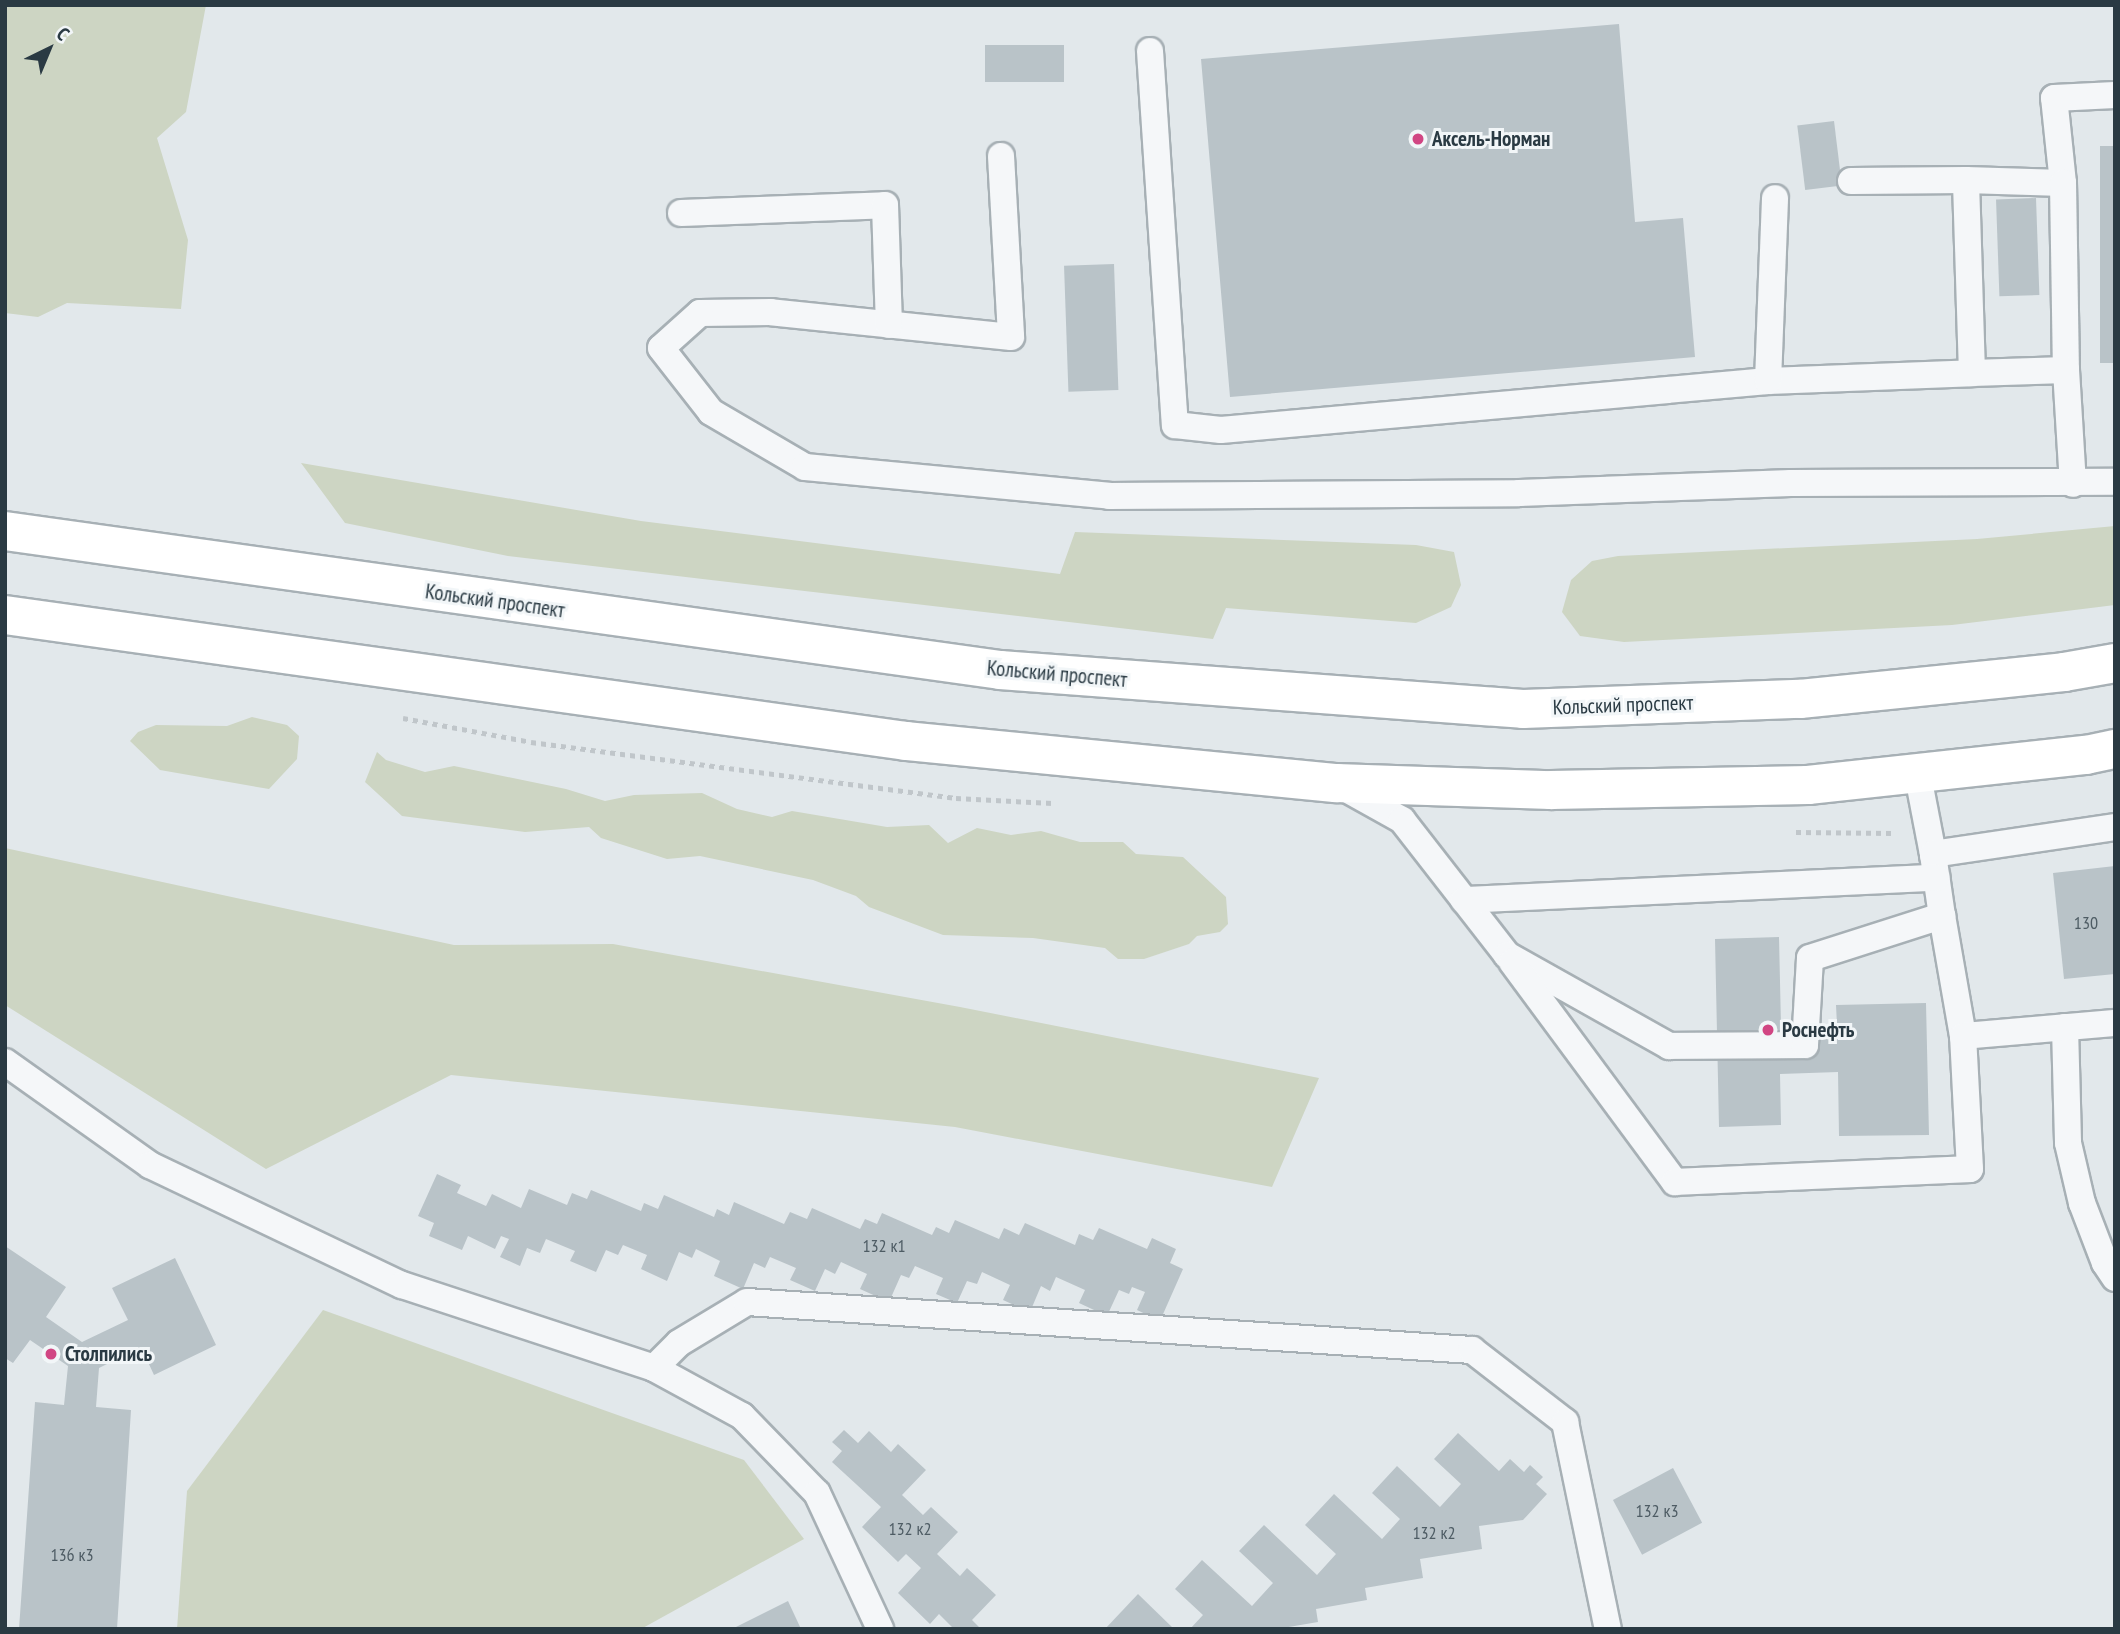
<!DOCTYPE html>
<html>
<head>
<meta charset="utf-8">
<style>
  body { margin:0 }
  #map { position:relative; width:2120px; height:1634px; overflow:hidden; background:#e2e8eb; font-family:"PT Sans Narrow",sans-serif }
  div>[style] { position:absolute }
  .green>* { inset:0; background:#cdd5c3 }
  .building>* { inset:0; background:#b9c3c8; transform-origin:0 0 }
  .path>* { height:4.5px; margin-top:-2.25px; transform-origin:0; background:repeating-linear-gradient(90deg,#c0c6ca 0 5px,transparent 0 10px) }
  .roads { filter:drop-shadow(2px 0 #a7b0b5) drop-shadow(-2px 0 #a7b0b5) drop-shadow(0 2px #a7b0b5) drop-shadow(0 -2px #a7b0b5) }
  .lane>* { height:26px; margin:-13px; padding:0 13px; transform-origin:13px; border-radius:13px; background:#f5f7f9 }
  .primary>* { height:38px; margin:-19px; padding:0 19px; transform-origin:19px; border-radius:19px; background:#fff }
  .dots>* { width:19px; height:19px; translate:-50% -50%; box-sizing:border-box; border:4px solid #f2f6f8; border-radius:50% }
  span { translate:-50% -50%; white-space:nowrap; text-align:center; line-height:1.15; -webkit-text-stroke:6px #f2f6f8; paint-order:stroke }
  .number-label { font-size:18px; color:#4e5c64 }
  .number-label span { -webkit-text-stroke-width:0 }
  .poi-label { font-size:21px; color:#2a3a43; font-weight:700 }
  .left { translate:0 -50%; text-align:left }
  .street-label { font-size:21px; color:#2a3a43 }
  .frame { position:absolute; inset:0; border:7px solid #2a3a43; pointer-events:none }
  .north { position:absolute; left:14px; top:14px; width:70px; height:70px; -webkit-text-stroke:5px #f2f6f8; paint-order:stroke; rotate:43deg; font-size:19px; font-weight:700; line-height:28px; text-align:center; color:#2a3a43 }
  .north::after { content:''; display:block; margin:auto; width:24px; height:32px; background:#2a3a43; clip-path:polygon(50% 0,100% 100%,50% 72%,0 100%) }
</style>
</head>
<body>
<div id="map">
  <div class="green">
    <i style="clip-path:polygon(5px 5px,206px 5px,186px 112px,157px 138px,188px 240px,181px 309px,67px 303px,38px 317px,5px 313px)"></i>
    <i style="clip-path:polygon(301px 463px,641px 521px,1060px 574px,1075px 532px,1416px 545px,1454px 552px,1461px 585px,1451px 607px,1416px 623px,1226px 608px,1213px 639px,508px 556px,345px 523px)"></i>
    <i style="clip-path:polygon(2115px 526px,2115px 605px,1952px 625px,1624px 642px,1580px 636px,1562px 612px,1571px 580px,1592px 561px,1618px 556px,1977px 539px)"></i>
    <i style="clip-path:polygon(252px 717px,287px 725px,299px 736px,297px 759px,269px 789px,160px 770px,130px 741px,138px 732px,156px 725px,227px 726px)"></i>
    <i style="clip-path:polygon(377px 752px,386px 760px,425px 772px,454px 766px,566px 789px,605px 801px,634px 795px,702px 793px,737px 809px,772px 817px,792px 811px,887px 827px,929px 825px,948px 843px,977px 828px,1011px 835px,1041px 831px,1080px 842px,1123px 842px,1136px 854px,1183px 857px,1226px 897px,1228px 924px,1220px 932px,1197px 936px,1189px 944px,1144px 959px,1118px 959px,1105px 948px,1033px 938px,943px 935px,869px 907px,856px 896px,813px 880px,700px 856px,667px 859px,601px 838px,589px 827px,525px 832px,402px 816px,365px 782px)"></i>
    <i style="clip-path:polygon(5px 848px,454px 945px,613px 944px,960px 1007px,1319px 1078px,1272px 1187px,955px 1127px,451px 1075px,266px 1169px,5px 1005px)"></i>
    <i style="clip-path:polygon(323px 1310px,744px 1460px,804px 1539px,641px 1629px,177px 1629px,187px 1491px)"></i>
  </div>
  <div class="building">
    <i style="clip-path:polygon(1619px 24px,1635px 222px,1683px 218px,1695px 357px,1230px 397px,1201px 59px)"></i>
    <i style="left:1064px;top:45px;width:37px;height:79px;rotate:90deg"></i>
    <i style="left:1834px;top:121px;width:65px;height:37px;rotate:83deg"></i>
    <i style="left:2100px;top:146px;width:15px;height:217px"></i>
    <i style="left:2036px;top:198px;width:97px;height:40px;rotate:88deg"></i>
    <i style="left:1114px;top:264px;width:126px;height:50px;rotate:88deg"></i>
    <i style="clip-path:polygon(2115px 866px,2115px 974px,2064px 979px,2053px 873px)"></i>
    <i style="clip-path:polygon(1779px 937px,1781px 1026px,1837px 1025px,1836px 1005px,1926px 1003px,1929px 1135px,1839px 1136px,1838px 1072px,1780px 1074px,1781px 1125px,1719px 1127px,1715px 939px)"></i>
    <i style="clip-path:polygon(437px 1174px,461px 1185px,457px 1193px,486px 1206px,492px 1194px,521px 1208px,529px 1189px,567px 1205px,572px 1193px,587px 1199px,591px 1190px,641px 1211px,644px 1203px,658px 1209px,664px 1195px,714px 1217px,717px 1209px,729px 1215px,734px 1202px,784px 1224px,790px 1212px,807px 1219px,812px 1208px,860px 1229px,865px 1219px,877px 1224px,882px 1213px,932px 1235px,936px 1227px,949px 1233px,955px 1220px,999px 1239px,1004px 1228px,1019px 1235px,1025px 1223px,1075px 1245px,1079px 1234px,1093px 1240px,1099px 1228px,1147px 1249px,1152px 1238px,1176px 1249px,1170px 1263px,1183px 1269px,1160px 1321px,1137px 1310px,1145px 1292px,1132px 1287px,1129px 1294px,1119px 1290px,1107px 1316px,1079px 1303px,1085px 1290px,1056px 1277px,1050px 1291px,1041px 1286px,1030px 1312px,1003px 1300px,1010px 1285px,982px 1272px,977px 1284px,967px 1281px,957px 1303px,936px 1294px,943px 1278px,915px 1266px,909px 1278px,901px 1275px,889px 1302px,860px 1289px,867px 1274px,841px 1262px,835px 1274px,825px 1269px,815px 1291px,790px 1280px,796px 1268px,770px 1257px,765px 1268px,754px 1263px,743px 1289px,714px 1276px,720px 1261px,696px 1249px,692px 1258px,679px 1252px,667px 1281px,641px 1269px,647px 1255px,623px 1245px,618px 1255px,606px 1250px,596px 1272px,570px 1261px,575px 1251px,546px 1239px,540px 1253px,527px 1248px,520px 1266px,500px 1257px,509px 1239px,501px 1236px,495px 1249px,468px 1236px,462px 1250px,429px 1236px,434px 1223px,418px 1216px)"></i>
    <i style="clip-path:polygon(5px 1246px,66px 1287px,46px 1317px,82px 1342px,128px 1320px,112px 1288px,175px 1258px,216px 1345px,154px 1375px,141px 1347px,99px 1368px,96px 1407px,131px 1410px,117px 1629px,19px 1629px,35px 1402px,64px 1405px,68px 1366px,30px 1340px,13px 1363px,5px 1358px)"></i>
    <i style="clip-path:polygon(844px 1430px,858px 1443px,869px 1431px,891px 1452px,898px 1444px,926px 1470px,902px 1495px,923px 1515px,931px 1507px,958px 1532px,937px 1554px,960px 1576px,967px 1568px,996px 1595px,972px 1620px,981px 1629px,954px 1629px,939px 1614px,930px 1624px,898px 1593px,921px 1568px,906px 1554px,898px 1562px,862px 1527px,881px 1507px,832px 1462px,842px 1451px,832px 1442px)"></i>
    <i style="clip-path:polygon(1458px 1433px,1499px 1471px,1510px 1459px,1524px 1472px,1530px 1465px,1543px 1477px,1536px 1484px,1547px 1494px,1523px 1520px,1479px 1526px,1482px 1549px,1420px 1559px,1423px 1578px,1365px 1588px,1367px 1600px,1316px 1609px,1318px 1622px,1277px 1629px,1190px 1629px,1203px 1615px,1175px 1589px,1202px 1560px,1252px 1606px,1273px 1583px,1239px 1551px,1264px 1525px,1317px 1575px,1336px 1554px,1305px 1525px,1334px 1494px,1382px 1539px,1400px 1519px,1372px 1493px,1397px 1466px,1440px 1507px,1461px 1484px,1434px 1459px)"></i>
    <i style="left:1673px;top:1468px;width:62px;height:68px;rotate:62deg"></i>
    <i style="clip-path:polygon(1138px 1594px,1174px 1629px,1105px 1629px)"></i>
    <i style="clip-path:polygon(788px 1601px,801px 1629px,732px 1629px)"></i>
  </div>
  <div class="path">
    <i style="left:403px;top:718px;width:130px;rotate:10.6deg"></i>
    <i style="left:531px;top:742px;width:429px;rotate:7.5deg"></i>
    <i style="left:956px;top:798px;width:97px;rotate:3deg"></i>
    <i style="left:1796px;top:832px;width:97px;rotate:0.6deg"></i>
  </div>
  <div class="roads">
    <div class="lane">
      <i style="left:1150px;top:51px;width:375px;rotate:86.2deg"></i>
      <i style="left:1175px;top:425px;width:46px;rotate:6.2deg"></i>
      <i style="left:1221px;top:430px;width:549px;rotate:-5.12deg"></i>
      <i style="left:1768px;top:381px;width:204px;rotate:-2.2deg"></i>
      <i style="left:1972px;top:373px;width:193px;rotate:-91.8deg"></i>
      <i style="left:1001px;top:156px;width:181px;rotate:86.8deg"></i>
      <i style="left:1011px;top:337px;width:241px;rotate:-174.1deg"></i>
      <i style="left:771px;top:312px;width:71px;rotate:179.2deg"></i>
      <i style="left:700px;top:313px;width:52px;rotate:138.1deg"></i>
      <i style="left:661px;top:348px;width:81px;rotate:52deg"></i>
      <i style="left:711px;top:412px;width:109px;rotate:30.3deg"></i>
      <i style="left:805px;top:467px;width:305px;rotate:5.4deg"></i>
      <i style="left:1109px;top:496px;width:410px;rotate:-0.4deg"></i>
      <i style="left:1519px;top:493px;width:272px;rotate:-2.1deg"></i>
      <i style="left:1791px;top:483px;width:324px;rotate:-0.2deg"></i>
      <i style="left:1851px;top:181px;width:115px;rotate:-0.5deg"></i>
      <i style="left:1966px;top:180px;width:97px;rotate:1.8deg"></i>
      <i style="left:2063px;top:183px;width:85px;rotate:-96deg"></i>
      <i style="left:2054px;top:98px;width:61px;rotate:-2.8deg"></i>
      <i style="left:2063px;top:183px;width:187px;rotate:89.1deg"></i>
      <i style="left:681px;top:213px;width:204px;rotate:-2.2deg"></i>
      <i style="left:885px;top:205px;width:120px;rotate:88.1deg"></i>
      <i style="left:1972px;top:373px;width:94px;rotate:-1.8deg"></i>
      <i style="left:2066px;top:370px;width:114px;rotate:86.5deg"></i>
      <i style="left:1768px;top:381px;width:183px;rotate:-87.8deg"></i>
      <i style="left:1917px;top:771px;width:85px;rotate:79.1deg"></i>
      <i style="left:1341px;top:786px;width:70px;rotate:29.1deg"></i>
      <i style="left:1402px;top:820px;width:171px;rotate:52.1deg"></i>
      <i style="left:1507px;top:955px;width:186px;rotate:29.3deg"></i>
      <i style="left:1669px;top:1046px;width:136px;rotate:-0.4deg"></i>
      <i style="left:1805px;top:1045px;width:87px;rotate:-86.7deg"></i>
      <i style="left:1810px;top:958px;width:139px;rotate:-17.7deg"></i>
      <i style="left:1942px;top:916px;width:63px;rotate:-98.3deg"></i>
      <i style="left:1933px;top:854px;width:184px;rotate:-8.4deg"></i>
      <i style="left:1464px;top:900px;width:473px;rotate:-2.7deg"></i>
      <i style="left:1512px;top:962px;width:274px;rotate:53.5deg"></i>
      <i style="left:1675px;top:1182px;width:295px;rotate:-2.5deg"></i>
      <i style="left:1970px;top:1169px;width:133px;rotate:-93deg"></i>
      <i style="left:1963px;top:1036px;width:122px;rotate:-99.9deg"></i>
      <i style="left:2065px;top:1027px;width:116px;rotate:88.5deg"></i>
      <i style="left:2068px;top:1143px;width:62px;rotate:76.9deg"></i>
      <i style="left:2082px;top:1203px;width:64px;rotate:69deg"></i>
      <i style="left:2105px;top:1263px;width:18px;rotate:56deg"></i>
      <i style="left:1963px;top:1036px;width:153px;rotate:-4.9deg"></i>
      <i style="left:5px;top:1062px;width:178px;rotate:35.4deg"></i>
      <i style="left:150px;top:1165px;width:279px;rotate:25.5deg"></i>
      <i style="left:402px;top:1285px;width:265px;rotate:18.2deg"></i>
      <i style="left:654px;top:1368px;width:100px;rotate:28.6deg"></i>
      <i style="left:742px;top:1416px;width:107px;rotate:45.8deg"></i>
      <i style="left:817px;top:1493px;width:150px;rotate:65.1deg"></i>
      <i style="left:654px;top:1368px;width:35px;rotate:-45deg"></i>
      <i style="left:679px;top:1343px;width:79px;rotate:-31.1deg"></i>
      <i style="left:747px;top:1302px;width:727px;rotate:3.79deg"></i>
      <i style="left:1472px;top:1350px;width:118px;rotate:37.7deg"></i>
      <i style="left:1565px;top:1422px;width:211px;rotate:78.3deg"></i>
    </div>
    <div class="primary">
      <i style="left:5px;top:531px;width:1005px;rotate:7.95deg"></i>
      <i style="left:1000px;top:670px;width:524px;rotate:4.26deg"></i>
      <i style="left:1523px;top:709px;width:277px;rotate:-2.1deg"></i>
      <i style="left:1800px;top:699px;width:265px;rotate:-5.8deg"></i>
      <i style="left:2064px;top:672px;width:52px;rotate:-10deg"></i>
      <i style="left:5px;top:615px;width:910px;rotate:7.96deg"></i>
      <i style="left:906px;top:741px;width:432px;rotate:5.6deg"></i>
      <i style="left:1336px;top:783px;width:215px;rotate:1.9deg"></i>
      <i style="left:1551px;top:790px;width:257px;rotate:-1.1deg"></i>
      <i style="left:1808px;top:785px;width:280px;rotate:-6.2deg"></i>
      <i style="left:2086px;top:755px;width:30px;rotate:-12deg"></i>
    </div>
  </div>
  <div class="dots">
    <i style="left:1418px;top:139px;background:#d14683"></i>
    <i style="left:1768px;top:1030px;background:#d14683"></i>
    <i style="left:51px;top:1354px;background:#d14683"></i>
  </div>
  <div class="number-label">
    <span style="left:2086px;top:923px">130</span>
    <span style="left:884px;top:1246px">132 к1</span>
    <span style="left:1657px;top:1511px">132 к3</span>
    <span style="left:910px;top:1529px">132 к2</span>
    <span style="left:1434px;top:1533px">132 к2</span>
    <span style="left:72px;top:1555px">136 к3</span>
  </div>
  <div class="poi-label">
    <span class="left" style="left:1432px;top:139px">Аксель-Норман</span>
    <span class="left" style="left:1782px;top:1030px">Роснефть</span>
    <span class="left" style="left:65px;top:1354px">Столпились</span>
  </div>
  <div class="street-label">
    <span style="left:495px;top:601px;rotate:8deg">Кольский проспект</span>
    <span style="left:1057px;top:674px;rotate:5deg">Кольский проспект</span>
    <span style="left:1623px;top:705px;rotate:-2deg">Кольский проспект</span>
  </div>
  <div class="frame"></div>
  <div class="north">С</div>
</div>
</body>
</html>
